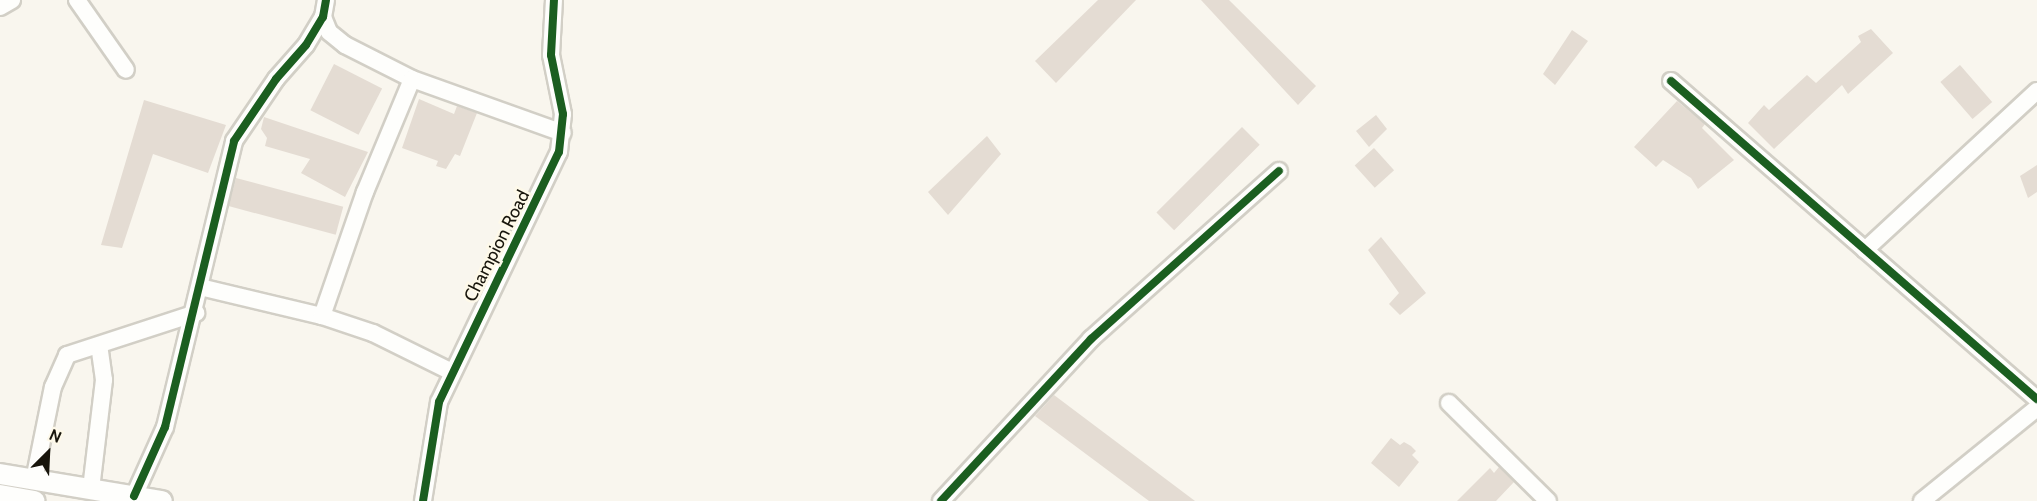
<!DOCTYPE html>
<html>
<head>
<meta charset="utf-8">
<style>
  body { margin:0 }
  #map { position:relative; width:2037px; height:501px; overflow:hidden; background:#f9f6ee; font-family:Cabin,sans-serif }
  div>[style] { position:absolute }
  .building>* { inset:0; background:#e4dcd3; transform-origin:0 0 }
  .roads { filter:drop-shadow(2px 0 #d2cfc6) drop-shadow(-2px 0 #d2cfc6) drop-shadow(0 2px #d2cfc6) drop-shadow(0 -2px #d2cfc6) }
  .minor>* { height:16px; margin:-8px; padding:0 8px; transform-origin:8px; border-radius:8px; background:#fefefc }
  .major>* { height:20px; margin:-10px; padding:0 10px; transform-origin:10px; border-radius:10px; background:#fefefc }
  .cycleway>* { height:8px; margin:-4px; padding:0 4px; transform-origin:4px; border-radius:4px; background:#1b5e20 }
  span { translate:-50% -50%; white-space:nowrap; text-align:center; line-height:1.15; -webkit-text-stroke:5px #fef9e9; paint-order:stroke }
  .street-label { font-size:18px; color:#18150c }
  .north { position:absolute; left:18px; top:423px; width:60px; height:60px; -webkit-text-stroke:4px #fef9e9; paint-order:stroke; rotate:24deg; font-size:16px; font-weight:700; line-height:24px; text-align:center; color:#18150c }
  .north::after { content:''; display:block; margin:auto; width:21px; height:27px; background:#18150c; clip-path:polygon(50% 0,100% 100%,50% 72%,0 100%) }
</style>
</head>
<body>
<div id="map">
  <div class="building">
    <i style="clip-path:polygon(1098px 0,1136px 0,1056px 83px,1035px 61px)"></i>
    <i style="clip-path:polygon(1201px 0,1229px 0,1316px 86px,1298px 105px)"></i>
    <i style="clip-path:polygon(1871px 29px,1893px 53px,1848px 94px,1842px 85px,1774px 149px,1748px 123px,1764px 105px,1769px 110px,1807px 75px,1816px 83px,1861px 42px,1858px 36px)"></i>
    <i style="clip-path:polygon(1572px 30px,1588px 41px,1555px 85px,1543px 74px)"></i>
    <i style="left:334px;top:64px;width:54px;height:52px;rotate:27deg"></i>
    <i style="left:1960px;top:65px;width:49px;height:26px;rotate:49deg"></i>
    <i style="clip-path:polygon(419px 99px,454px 114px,457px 106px,477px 113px,460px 156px,455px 154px,446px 169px,436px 166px,438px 161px,402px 148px)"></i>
    <i style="clip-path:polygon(144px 100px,226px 125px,208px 173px,153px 154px,122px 248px,101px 245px)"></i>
    <i style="clip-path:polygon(1677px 101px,1705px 124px,1702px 128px,1734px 160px,1698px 189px,1691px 178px,1663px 160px,1656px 167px,1634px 147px)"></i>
    <i style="clip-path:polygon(1376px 115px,1387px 129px,1369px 147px,1356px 131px)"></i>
    <i style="clip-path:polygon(264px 117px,368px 152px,345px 197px,301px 173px,310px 159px,265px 146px,267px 138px,261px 129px)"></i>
    <i style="left:1242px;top:127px;width:25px;height:121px;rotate:45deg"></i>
    <i style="clip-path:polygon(987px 136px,1001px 154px,948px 215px,928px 192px)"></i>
    <i style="left:1374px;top:148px;width:30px;height:26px;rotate:48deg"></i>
    <i style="clip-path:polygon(2037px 165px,2037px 192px,2028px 198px,2020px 176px)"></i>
    <i style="left:236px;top:178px;width:111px;height:29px;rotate:15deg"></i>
    <i style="clip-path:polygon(1381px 237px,1426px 293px,1400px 315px,1389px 304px,1399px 293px,1368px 250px)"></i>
    <i style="clip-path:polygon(1054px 395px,1195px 501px,1149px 501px,1035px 416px)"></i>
    <i style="clip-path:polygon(1391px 438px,1400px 445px,1404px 442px,1411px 446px,1416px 451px,1412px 455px,1419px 462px,1399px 487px,1371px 463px)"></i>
    <i style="clip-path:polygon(1499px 467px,1514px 482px,1496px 501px,1457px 501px,1490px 468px,1494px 473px)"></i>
  </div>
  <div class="roads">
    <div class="minor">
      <i style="left:77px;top:0;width:85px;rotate:55deg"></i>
      <i style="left:0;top:7px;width:14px;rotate:-30deg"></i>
      <i style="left:323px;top:17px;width:16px;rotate:68deg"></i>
      <i style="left:329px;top:32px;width:21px;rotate:39deg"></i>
      <i style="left:345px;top:45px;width:75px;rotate:26.9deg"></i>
      <i style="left:412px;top:79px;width:160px;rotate:19.7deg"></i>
      <i style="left:1671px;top:81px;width:485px;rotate:41deg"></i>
      <i style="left:1865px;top:250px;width:234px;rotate:-42.8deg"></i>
      <i style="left:200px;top:287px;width:125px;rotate:13.4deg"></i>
      <i style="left:322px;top:316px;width:54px;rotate:18.4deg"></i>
      <i style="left:373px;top:333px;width:88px;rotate:26.3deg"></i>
      <i style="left:322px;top:316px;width:131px;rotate:-70.9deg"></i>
      <i style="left:365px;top:192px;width:122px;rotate:-67.4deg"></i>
      <i style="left:1449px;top:403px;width:139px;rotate:44.7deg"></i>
      <i style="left:34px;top:480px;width:95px;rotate:-78.5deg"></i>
      <i style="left:53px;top:387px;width:35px;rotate:-66deg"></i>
      <i style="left:67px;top:355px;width:136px;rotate:-18deg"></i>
      <i style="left:91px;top:489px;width:110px;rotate:-83.2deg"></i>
      <i style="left:104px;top:380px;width:35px;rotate:-98deg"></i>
      <i style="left:134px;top:496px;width:76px;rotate:-65.8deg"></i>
      <i style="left:165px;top:427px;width:294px;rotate:-76.4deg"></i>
      <i style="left:234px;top:141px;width:75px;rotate:-55.9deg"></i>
      <i style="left:276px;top:79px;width:45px;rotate:-48.6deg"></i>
      <i style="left:306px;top:45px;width:33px;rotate:-59deg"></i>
      <i style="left:323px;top:17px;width:17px;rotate:-80deg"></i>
      <i style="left:423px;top:501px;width:100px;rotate:-80.8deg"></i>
      <i style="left:439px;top:402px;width:277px;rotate:-64.4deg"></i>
      <i style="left:559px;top:152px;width:38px;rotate:-84deg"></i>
      <i style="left:563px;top:114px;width:60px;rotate:-101.5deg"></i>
      <i style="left:551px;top:55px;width:55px;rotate:-86.9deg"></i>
      <i style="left:941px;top:501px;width:221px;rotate:-47.2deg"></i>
      <i style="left:1091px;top:339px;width:252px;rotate:-41.8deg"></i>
      <i style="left:1922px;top:501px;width:148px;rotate:-39deg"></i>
    </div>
    <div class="major">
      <i style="left:0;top:474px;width:164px;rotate:9.5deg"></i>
      <i style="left:0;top:495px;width:35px;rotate:10deg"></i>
    </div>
  </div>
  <div class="cycleway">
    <i style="left:1671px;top:81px;width:485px;rotate:41deg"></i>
    <i style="left:134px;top:496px;width:76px;rotate:-65.8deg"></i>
    <i style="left:165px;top:427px;width:294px;rotate:-76.4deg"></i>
    <i style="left:234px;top:141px;width:75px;rotate:-55.9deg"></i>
    <i style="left:276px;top:79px;width:45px;rotate:-48.6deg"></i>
    <i style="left:306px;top:45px;width:33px;rotate:-59deg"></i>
    <i style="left:323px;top:17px;width:17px;rotate:-80deg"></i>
    <i style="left:423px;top:501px;width:100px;rotate:-80.8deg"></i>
    <i style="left:439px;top:402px;width:277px;rotate:-64.4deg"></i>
    <i style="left:559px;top:152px;width:38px;rotate:-84deg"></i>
    <i style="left:563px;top:114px;width:60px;rotate:-101.5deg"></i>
    <i style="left:551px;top:55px;width:55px;rotate:-86.9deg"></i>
    <i style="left:941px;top:501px;width:221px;rotate:-47.2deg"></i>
    <i style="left:1091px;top:339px;width:252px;rotate:-41.8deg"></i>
  </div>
  <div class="street-label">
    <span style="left:497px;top:246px;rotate:-63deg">Champion Road</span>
  </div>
  <div class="north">N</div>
</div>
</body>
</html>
